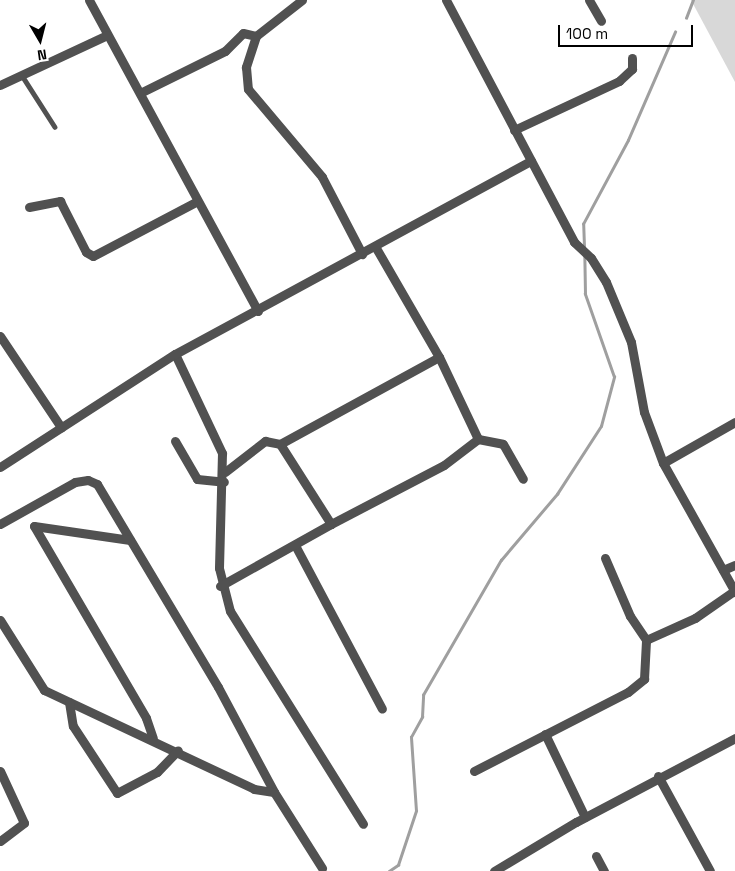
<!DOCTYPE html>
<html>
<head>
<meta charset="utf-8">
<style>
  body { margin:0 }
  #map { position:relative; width:735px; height:871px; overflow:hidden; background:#fff; font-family:"Space Grotesk",sans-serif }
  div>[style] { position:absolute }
  .green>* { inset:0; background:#d8d8d8 }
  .stream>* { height:2.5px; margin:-1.25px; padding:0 1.25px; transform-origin:1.25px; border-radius:1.25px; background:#9f9f9f }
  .lane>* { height:4.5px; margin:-2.25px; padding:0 2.25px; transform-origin:2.25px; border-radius:2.25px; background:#515151 }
  .street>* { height:9px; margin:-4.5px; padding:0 4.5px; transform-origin:4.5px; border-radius:4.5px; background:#515151 }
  span { translate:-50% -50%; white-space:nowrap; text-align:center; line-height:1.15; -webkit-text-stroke:4px #fff; paint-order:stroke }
  .north { position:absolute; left:15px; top:15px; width:50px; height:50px; -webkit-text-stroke:4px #fff; paint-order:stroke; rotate:172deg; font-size:14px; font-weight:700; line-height:20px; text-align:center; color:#000 }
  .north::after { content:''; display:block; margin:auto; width:18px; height:22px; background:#000; clip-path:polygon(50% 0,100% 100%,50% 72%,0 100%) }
  .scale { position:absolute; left:558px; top:25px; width:135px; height:22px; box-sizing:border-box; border:2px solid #000; border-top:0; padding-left:6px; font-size:15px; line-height:18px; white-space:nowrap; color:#000; -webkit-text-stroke:4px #fff; paint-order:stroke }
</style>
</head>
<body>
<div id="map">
  <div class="green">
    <i style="clip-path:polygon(691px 0,735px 0,735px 82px)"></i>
  </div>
  <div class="stream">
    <i style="left:686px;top:18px;width:19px;rotate:-69deg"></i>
    <i style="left:584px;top:247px;width:23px;rotate:-92deg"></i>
    <i style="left:583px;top:224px;width:95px;rotate:-61.8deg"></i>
    <i style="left:628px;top:140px;width:118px;rotate:-66.5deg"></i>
    <i style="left:389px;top:871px;width:11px;rotate:-34deg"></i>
    <i style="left:398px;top:865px;width:57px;rotate:-71.6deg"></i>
    <i style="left:416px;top:811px;width:74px;rotate:-93.9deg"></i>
    <i style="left:411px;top:737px;width:23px;rotate:-61deg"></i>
    <i style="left:422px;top:717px;width:22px;rotate:-87deg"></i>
    <i style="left:423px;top:695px;width:156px;rotate:-60deg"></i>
    <i style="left:501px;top:560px;width:87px;rotate:-49.7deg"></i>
    <i style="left:557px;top:494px;width:81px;rotate:-57.1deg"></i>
    <i style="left:601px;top:426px;width:51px;rotate:-75.1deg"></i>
    <i style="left:614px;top:377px;width:88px;rotate:-109.3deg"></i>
    <i style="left:585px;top:294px;width:39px;rotate:-91deg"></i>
  </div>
  <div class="lane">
    <i style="left:23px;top:77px;width:59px;rotate:57.4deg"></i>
  </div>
  <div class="street">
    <i style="left:89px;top:0;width:354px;rotate:61.5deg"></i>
    <i style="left:302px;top:0;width:58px;rotate:142deg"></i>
    <i style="left:256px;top:36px;width:33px;rotate:108deg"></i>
    <i style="left:246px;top:67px;width:22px;rotate:85deg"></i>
    <i style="left:248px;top:89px;width:115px;rotate:49.9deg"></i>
    <i style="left:322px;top:177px;width:87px;rotate:62.5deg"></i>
    <i style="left:446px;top:0;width:274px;rotate:62.1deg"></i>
    <i style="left:574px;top:242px;width:23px;rotate:43deg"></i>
    <i style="left:591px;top:258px;width:28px;rotate:58deg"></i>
    <i style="left:606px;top:282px;width:65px;rotate:67.4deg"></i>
    <i style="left:631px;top:342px;width:71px;rotate:79.5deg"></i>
    <i style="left:644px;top:412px;width:54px;rotate:69.6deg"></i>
    <i style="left:663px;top:463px;width:148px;rotate:60.8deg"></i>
    <i style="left:589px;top:0;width:24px;rotate:60deg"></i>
    <i style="left:0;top:85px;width:118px;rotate:-25deg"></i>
    <i style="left:140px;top:93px;width:95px;rotate:-26.3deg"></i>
    <i style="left:225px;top:51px;width:25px;rotate:-45deg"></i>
    <i style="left:243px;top:33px;width:13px;rotate:13deg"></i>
    <i style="left:514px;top:130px;width:116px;rotate:-25deg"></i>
    <i style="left:619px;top:81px;width:18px;rotate:-43deg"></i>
    <i style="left:632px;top:69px;width:11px;rotate:-90deg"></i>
    <i style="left:29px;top:207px;width:32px;rotate:-11deg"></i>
    <i style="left:60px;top:201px;width:57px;rotate:63deg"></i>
    <i style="left:86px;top:252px;width:8px;rotate:30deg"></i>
    <i style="left:93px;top:256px;width:116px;rotate:-27.7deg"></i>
    <i style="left:0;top:336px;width:110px;rotate:56.2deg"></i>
    <i style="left:175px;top:354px;width:110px;rotate:64.6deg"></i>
    <i style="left:222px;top:453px;width:115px;rotate:91.5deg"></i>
    <i style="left:219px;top:568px;width:44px;rotate:75.7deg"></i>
    <i style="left:230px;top:611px;width:251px;rotate:58deg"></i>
    <i style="left:478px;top:439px;width:25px;rotate:11deg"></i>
    <i style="left:503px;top:444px;width:40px;rotate:60.3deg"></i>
    <i style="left:175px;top:441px;width:44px;rotate:59.9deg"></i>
    <i style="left:197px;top:479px;width:27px;rotate:6deg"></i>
    <i style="left:280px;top:444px;width:95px;rotate:57.5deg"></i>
    <i style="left:331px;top:524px;width:127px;rotate:-27.6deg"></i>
    <i style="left:444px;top:465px;width:43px;rotate:-37.4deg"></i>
    <i style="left:478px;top:439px;width:91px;rotate:-115.4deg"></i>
    <i style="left:439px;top:357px;width:128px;rotate:-120deg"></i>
    <i style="left:663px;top:463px;width:83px;rotate:-29.7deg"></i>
    <i style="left:0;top:467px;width:208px;rotate:-32.9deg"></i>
    <i style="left:175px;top:354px;width:405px;rotate:-28.5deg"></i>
    <i style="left:225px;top:472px;width:51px;rotate:-37.8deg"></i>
    <i style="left:265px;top:441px;width:15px;rotate:11deg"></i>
    <i style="left:280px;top:444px;width:181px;rotate:-28.7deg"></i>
    <i style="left:0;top:524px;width:86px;rotate:-29.2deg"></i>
    <i style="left:75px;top:482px;width:13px;rotate:-9deg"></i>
    <i style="left:88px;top:480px;width:10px;rotate:24deg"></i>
    <i style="left:97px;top:484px;width:236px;rotate:59.2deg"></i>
    <i style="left:218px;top:687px;width:119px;rotate:61.9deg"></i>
    <i style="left:130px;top:540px;width:97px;rotate:-171.7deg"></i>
    <i style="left:34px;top:526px;width:222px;rotate:59.7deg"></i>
    <i style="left:146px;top:718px;width:21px;rotate:71deg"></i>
    <i style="left:296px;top:547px;width:183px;rotate:62deg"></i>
    <i style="left:605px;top:558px;width:63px;rotate:66.7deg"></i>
    <i style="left:630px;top:616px;width:29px;rotate:56deg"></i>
    <i style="left:723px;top:570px;width:13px;rotate:-23deg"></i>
    <i style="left:220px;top:586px;width:127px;rotate:-29.2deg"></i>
    <i style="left:0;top:620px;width:83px;rotate:57.8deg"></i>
    <i style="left:44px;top:690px;width:232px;rotate:25.2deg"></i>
    <i style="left:254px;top:789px;width:20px;rotate:9deg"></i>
    <i style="left:274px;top:792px;width:90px;rotate:57.7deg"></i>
    <i style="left:69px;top:702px;width:24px;rotate:81deg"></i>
    <i style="left:73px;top:726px;width:80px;rotate:56.7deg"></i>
    <i style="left:117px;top:793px;width:45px;rotate:-27.7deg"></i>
    <i style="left:157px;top:772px;width:30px;rotate:-46deg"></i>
    <i style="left:545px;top:734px;width:92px;rotate:64.3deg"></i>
    <i style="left:0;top:771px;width:57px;rotate:65.2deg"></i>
    <i style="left:24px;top:823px;width:30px;rotate:143deg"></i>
    <i style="left:474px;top:771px;width:173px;rotate:-27.2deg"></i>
    <i style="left:628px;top:692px;width:21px;rotate:-39deg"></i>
    <i style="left:644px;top:679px;width:39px;rotate:-87deg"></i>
    <i style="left:646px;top:640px;width:54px;rotate:-24.2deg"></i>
    <i style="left:695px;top:618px;width:47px;rotate:-34.7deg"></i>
    <i style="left:658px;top:776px;width:108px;rotate:61.3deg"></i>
    <i style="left:596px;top:856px;width:17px;rotate:62deg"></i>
    <i style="left:494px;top:871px;width:96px;rotate:-30.9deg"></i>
    <i style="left:576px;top:822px;width:180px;rotate:-27.8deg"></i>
  </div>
  <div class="north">N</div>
  <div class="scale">100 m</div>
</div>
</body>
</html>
